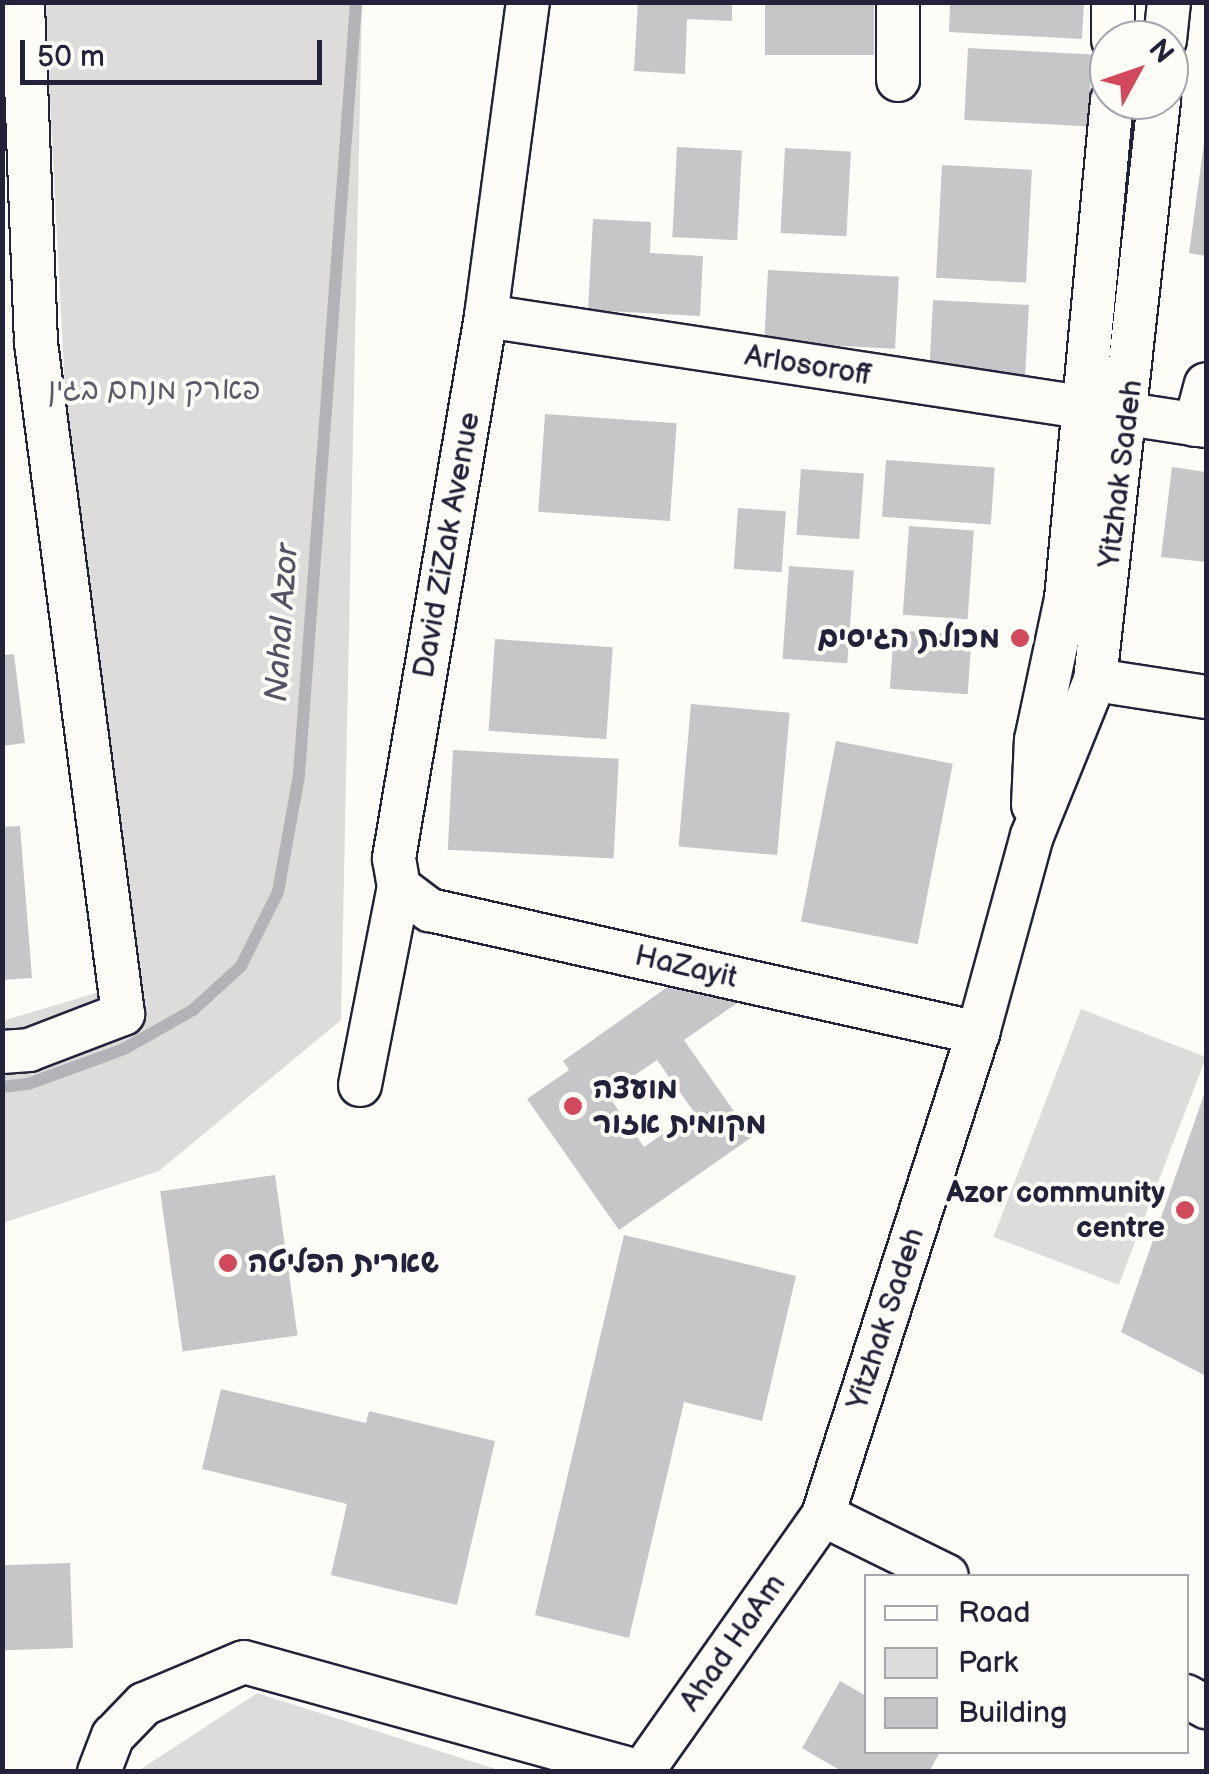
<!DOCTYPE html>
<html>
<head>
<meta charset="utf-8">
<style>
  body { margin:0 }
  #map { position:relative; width:1209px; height:1774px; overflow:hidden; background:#fdfcf7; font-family:"Balsamiq Sans","Playpen Sans Hebrew",sans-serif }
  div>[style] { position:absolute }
  .green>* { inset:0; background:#dddcdb; transform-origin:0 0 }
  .stream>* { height:12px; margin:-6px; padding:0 6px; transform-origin:6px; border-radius:6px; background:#b2b2b7 }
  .building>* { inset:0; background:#c6c6c8; transform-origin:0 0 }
  .roads { filter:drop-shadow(2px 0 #22223b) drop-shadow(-2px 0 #22223b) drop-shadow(0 2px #22223b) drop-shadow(0 -2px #22223b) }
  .minor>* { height:42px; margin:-21px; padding:0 21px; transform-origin:21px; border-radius:21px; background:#fdfcf7 }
  .dots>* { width:28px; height:28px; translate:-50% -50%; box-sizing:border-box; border:5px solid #fdfcf7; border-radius:50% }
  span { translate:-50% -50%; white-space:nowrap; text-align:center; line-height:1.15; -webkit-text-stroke:8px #fdfcf7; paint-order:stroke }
  .street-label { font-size:30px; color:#22223b }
  .park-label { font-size:30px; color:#5a5a6b }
  .poi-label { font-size:30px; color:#22223b; font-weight:700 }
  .right { translate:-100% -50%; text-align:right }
  .left { translate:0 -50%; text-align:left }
  .water-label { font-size:32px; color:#545466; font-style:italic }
  .frame { position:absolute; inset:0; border:5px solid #22223b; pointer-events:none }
  .legend { position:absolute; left:864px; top:1574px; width:325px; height:180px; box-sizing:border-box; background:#fdfcf7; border:2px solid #a5a5ac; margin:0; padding:12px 18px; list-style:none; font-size:30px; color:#22223b }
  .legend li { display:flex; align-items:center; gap:20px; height:50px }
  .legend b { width:50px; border:2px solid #a5a5ac }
  .north { position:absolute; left:1089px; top:20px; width:100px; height:100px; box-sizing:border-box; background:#fdfcf7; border:2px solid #a5a5ac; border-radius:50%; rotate:50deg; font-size:28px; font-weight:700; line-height:40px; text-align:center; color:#22223b }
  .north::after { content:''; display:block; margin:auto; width:35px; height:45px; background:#d1495b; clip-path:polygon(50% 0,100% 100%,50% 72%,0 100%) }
  .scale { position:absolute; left:20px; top:40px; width:302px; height:45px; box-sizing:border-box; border:5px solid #22223b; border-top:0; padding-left:12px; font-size:30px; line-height:35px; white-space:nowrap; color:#22223b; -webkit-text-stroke:8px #fdfcf7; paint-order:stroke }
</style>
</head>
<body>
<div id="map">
  <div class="green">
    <i style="clip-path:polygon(45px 3px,362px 3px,341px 1020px,159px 1171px,3px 1223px,2px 1021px,96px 993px)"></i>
    <i style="left:1081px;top:1009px;width:134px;height:244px;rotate:21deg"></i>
    <i style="clip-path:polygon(257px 1693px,502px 1771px,138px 1771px)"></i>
  </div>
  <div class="stream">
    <i style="left:2px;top:1087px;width:26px;rotate:-7deg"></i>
    <i style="left:28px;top:1084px;width:102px;rotate:-20deg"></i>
    <i style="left:124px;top:1049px;width:79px;rotate:-29.5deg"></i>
    <i style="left:193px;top:1010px;width:65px;rotate:-42.5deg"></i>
    <i style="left:241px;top:966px;width:83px;rotate:-63.4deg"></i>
    <i style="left:278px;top:892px;width:119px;rotate:-79.8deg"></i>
    <i style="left:299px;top:775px;width:775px;rotate:-85.78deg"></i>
  </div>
  <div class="building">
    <i style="clip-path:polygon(638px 2px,732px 2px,732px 21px,687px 19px,685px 74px,634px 71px)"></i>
    <i style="left:765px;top:2px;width:109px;height:53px"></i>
    <i style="clip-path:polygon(950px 2px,1084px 2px,1082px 39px,949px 32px)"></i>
    <i style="left:968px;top:48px;width:124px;height:72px;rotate:3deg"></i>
    <i style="clip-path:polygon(1204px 143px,1206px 143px,1206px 256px,1189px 253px)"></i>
    <i style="left:677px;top:147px;width:65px;height:90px;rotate:3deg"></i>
    <i style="left:785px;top:148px;width:66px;height:85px;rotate:3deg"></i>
    <i style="left:942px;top:165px;width:90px;height:113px;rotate:3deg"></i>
    <i style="clip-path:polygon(593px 219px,651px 222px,650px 253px,703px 256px,700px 316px,588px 310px)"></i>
    <i style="left:768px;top:270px;width:131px;height:72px;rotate:3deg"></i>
    <i style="left:933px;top:300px;width:96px;height:71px;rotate:3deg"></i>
    <i style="left:545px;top:414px;width:132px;height:98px;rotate:4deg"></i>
    <i style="left:886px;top:460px;width:109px;height:57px;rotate:4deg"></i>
    <i style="clip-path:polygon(1172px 467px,1206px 472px,1206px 562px,1161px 557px)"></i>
    <i style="left:801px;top:469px;width:63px;height:66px;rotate:4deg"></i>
    <i style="left:738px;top:508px;width:48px;height:61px;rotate:4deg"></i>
    <i style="left:909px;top:526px;width:65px;height:89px;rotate:4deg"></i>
    <i style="left:789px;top:566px;width:65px;height:93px;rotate:4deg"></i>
    <i style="left:894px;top:630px;width:78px;height:59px;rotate:4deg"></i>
    <i style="left:495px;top:639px;width:118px;height:92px;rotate:4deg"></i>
    <i style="clip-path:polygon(14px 654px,25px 743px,2px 746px,2px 655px)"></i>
    <i style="left:691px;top:704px;width:99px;height:143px;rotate:5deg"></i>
    <i style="left:836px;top:741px;width:119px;height:184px;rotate:11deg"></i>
    <i style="left:453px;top:750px;width:166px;height:100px;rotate:3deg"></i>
    <i style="clip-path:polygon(20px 826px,32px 978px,2px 980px,2px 827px)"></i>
    <i style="clip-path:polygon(evenodd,690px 971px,760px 987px,684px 1040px,752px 1137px,619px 1230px,527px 1099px,569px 1070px,563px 1061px,690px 971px,657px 1060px,694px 1112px,644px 1147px,607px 1094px,657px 1060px)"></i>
    <i style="clip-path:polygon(1206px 1089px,1206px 1376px,1121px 1332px)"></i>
    <i style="left:275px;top:1175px;width:162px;height:116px;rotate:82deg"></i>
    <i style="clip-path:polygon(624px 1235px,796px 1276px,762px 1421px,684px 1402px,629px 1638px,535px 1615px)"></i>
    <i style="clip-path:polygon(221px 1389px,366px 1423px,369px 1411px,495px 1441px,457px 1605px,331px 1575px,347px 1504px,202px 1469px)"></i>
    <i style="left:70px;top:1563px;width:85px;height:68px;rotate:88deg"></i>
    <i style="clip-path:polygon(840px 1681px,866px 1696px,866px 1752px,940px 1752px,929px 1772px,843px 1772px,802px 1748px)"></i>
  </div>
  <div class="roads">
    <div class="minor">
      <i style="left:1113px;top:40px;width:38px;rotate:-90deg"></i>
      <i style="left:1165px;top:40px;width:38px;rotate:-84deg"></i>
      <i style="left:898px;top:80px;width:78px;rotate:-90deg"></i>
      <i style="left:486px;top:316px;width:728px;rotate:8.69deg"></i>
      <i style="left:1195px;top:425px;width:42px;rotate:-75deg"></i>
      <i style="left:1095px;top:680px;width:112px;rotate:8.7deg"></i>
      <i style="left:1033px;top:805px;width:65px;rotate:-87.4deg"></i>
      <i style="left:1036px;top:740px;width:144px;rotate:-78deg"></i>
      <i style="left:1066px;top:599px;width:501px;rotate:-84.73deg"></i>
      <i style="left:399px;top:887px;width:39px;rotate:37deg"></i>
      <i style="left:430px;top:910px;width:562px;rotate:12.65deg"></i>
      <i style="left:2px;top:1052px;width:27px;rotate:-4deg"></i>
      <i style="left:29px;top:1050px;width:101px;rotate:-21deg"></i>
      <i style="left:123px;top:1014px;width:677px;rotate:-97.39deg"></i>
      <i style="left:36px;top:343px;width:341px;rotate:-92.2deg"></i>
      <i style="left:360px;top:1085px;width:202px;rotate:-78.9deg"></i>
      <i style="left:399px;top:887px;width:29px;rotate:-100deg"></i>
      <i style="left:394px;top:858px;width:550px;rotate:-80.37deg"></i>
      <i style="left:486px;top:316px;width:317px;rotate:-82.4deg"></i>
      <i style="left:823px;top:1515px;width:138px;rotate:26.2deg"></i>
      <i style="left:1186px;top:1696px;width:23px;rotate:29deg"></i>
      <i style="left:99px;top:1772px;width:39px;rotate:-69deg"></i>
      <i style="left:113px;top:1736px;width:45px;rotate:-45.9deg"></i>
      <i style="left:144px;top:1704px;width:108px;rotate:-22.8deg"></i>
      <i style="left:244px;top:1662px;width:411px;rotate:15.5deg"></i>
      <i style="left:642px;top:1772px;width:314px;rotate:-54.8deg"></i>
      <i style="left:823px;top:1515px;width:506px;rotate:-72.17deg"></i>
      <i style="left:978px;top:1033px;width:204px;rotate:-74.7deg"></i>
      <i style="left:1032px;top:836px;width:168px;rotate:-68deg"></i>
      <i style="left:1095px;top:680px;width:584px;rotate:-83.7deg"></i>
    </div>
  </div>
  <div class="dots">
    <i style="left:1020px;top:638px;background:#d1495b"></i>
    <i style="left:573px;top:1106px;background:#d1495b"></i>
    <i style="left:1185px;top:1210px;background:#d1495b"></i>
    <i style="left:228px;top:1263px;background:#d1495b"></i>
  </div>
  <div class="street-label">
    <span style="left:808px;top:366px;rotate:9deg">Arlosoroff</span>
    <span style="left:1121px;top:474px;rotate:-83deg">Yitzhak Sadeh</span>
    <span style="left:447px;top:545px;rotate:-80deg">David ZiZak Avenue</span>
    <span style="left:686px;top:967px;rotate:13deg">HaZayit</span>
    <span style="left:886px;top:1319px;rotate:-72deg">Yitzhak Sadeh</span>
    <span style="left:733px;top:1643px;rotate:-55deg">Ahad HaAm</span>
  </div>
  <div class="park-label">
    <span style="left:154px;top:390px">פארק מנחם בגין</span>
  </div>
  <div class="poi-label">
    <span class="right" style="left:1000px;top:638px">מכולת הגיסים</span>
    <span class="left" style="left:593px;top:1106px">מועצה<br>מקומית אזור</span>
    <span class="right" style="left:1165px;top:1210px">Azor community<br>centre</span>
    <span class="left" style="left:248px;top:1263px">שארית הפליטה</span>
  </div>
  <div class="water-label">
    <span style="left:283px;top:623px;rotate:-86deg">Nahal Azor</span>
  </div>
  <div class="frame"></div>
  <ul class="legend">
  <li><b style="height:12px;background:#fdfcf7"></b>Road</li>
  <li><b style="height:28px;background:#dddcdb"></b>Park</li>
  <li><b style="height:28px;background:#c6c6c8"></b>Building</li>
  </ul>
  <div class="north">N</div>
  <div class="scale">50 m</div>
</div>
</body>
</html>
